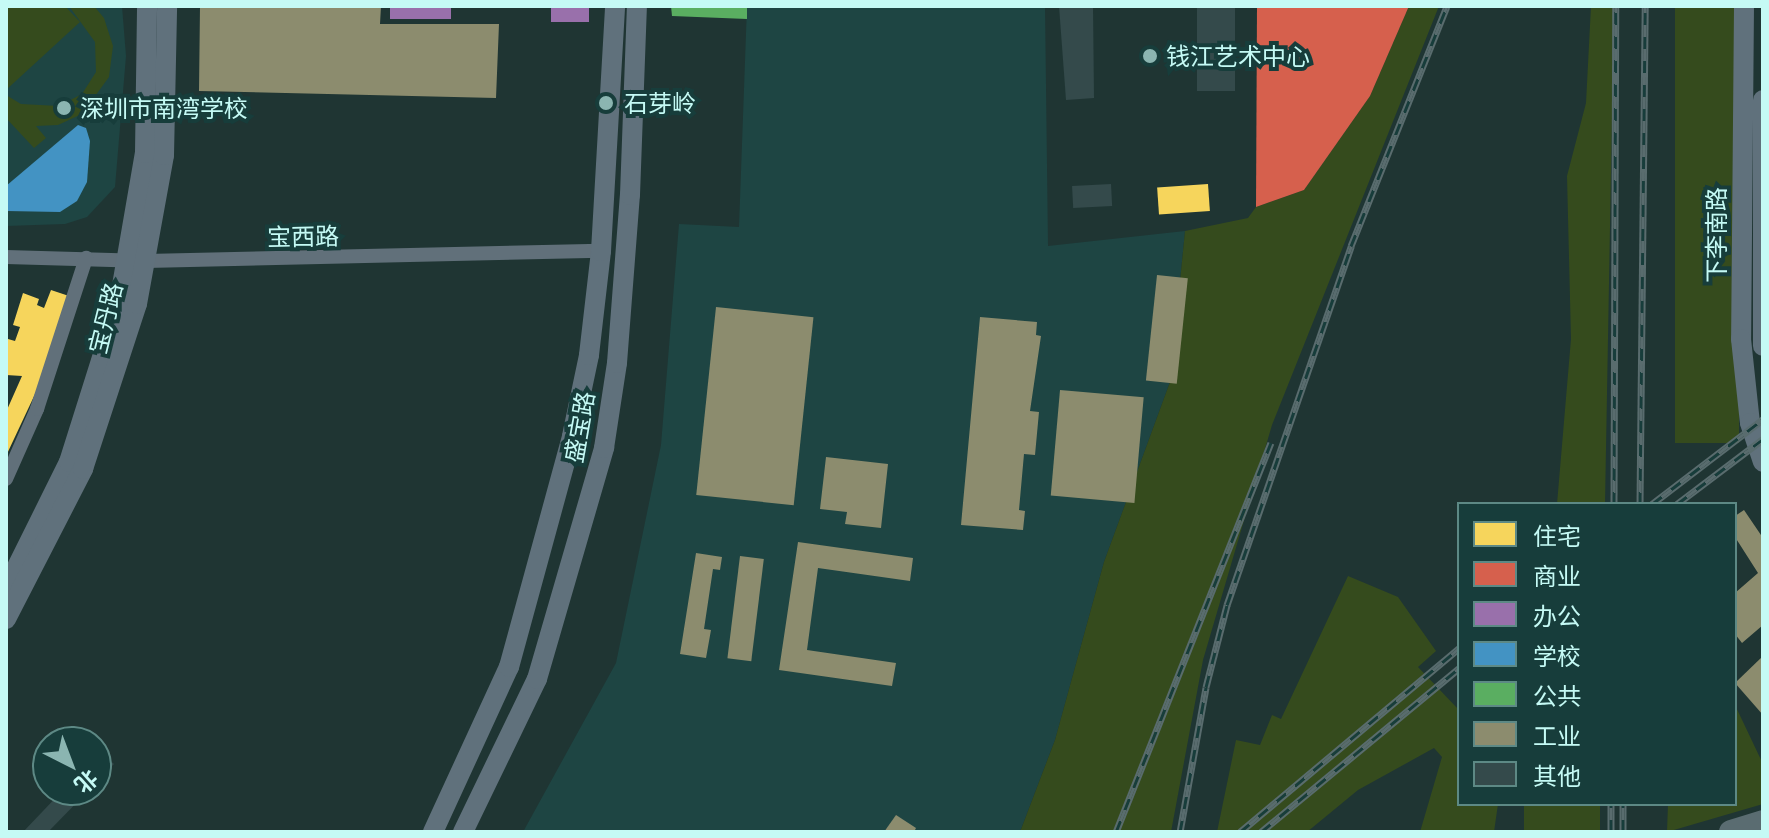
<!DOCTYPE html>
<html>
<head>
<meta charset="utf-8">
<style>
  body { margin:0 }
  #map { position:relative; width:1769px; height:838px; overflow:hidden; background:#1f3533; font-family:"Open Sans","Noto Sans SC",sans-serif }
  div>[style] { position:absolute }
  .built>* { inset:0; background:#1e4543 }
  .green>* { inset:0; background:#354b1d; transform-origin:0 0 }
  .homes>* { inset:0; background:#f6d55c; transform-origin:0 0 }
  .shops>* { inset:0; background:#d6604d }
  .offices>* { inset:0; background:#9970ab; transform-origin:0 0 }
  .schools>* { inset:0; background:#4393c3 }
  .public>* { inset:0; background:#5aae61 }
  .industry>* { inset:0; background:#8c8c6e; transform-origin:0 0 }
  .building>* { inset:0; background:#344a4b; transform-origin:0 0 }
  .street>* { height:14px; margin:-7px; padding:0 7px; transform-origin:7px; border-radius:7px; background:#61707a }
  .secondary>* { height:20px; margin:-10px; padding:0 10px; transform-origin:10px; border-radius:10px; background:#60717c }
  .highway>* { height:24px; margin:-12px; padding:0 12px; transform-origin:12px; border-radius:12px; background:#5a6c71 }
  .rail>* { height:7px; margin-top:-3.5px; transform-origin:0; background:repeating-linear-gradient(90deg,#173d3b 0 12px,#596c6e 0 24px); box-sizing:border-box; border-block:2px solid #596c6e }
  .dots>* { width:22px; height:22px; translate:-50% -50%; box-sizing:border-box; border:4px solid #173d3b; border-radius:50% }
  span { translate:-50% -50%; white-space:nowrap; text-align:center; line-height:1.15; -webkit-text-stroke:8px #173d3b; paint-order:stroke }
  .poi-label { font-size:24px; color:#c5faf5 }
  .left { translate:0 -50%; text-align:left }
  .street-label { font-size:24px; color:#c5faf5 }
  .frame { position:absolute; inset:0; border:8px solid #c5faf5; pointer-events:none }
  .legend { position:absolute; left:1457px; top:502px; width:280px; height:304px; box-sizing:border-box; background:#173d3b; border:2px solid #5d8985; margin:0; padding:10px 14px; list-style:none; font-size:24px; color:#c5faf5 }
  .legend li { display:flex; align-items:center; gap:16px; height:40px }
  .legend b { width:40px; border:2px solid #5d8985 }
  .north { position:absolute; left:32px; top:726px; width:80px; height:80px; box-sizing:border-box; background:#173d3b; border:2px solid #5d8985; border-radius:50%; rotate:138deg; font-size:22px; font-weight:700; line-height:32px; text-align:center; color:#c5faf5 }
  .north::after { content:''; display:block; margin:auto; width:28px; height:36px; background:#8bb5b1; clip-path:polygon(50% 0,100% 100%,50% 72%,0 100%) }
</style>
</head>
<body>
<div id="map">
  <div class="built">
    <i style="clip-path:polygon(6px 6px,122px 6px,126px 56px,115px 187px,87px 217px,65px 224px,6px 226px)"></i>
    <i style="clip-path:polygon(747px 6px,1045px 6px,1048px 246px,1185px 231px,1170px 382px,1104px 562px,1055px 740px,1020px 832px,523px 832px,616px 663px,661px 445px,679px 224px,739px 227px)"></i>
  </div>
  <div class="green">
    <i style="clip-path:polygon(6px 6px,65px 6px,80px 22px,6px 90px)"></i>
    <i style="clip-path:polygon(69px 6px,94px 6px,104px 18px,113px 46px,109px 77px,82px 114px,58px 125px,36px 126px,46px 138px,34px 148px,6px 118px,6px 95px,21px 104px,59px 106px,82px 94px,96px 72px,95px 42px)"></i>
    <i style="clip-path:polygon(1409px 6px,1439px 6px,1272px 425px,1203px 660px,1171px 832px,1020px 832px,1055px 740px,1104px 562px,1170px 382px,1185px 231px,1248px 218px,1256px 207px,1304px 190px,1370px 96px)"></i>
    <i style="clip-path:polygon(1591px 6px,1614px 6px,1605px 504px,1557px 504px,1571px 339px,1567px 176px,1586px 103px)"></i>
    <i style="left:1675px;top:6px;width:64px;height:437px"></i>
    <i style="clip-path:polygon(1348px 576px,1398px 597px,1436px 651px,1418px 667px,1459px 710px,1459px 804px,1498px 804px,1494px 832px,1420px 832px,1442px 757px,1434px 748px,1358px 790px,1307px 832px,1217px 832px,1236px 740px,1260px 745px,1272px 715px,1281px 719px)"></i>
    <i style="clip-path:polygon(1735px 705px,1763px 764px,1763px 804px,1667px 832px,1668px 804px,1735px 804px)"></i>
    <i style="left:1524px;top:804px;width:76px;height:28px"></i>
  </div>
  <div class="homes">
    <i style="left:1208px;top:184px;width:27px;height:51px;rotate:86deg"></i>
    <i style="clip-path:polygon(51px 290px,69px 296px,36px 392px,6px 456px,6px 412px,22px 376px,6px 375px,6px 344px,8px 339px,15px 341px,20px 327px,13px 325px,23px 293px,39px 299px,37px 305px,44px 308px)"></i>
  </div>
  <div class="shops">
    <i style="clip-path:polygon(1257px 6px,1409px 6px,1370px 96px,1304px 190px,1256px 207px)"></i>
  </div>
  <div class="offices">
    <i style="left:390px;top:6px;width:61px;height:13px"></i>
    <i style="left:551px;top:6px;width:38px;height:16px"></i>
  </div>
  <div class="schools">
    <i style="clip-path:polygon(78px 125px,86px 128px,90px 141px,87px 182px,77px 201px,60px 212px,6px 211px,6px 186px)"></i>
  </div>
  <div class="public">
    <i style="clip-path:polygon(671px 6px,747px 6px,747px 19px,672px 16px)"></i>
  </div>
  <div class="industry">
    <i style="clip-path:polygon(200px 6px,381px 6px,380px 24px,499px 24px,496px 98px,199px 91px)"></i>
    <i style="left:1157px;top:275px;width:31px;height:106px;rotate:6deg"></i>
    <i style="left:716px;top:307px;width:98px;height:189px;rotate:6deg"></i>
    <i style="clip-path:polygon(980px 317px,1037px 322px,1036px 335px,1041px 336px,1030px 411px,1039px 412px,1035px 455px,1024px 454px,1019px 510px,1025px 511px,1023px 530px,961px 525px)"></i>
    <i style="left:1060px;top:390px;width:84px;height:106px;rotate:5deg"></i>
    <i style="clip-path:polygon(826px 457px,888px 464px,881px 528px,845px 524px,847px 512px,820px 509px)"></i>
    <i style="clip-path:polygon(1744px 510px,1763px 538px,1763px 625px,1742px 643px,1735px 634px,1735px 593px,1758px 573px,1735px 537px,1735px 516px)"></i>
    <i style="clip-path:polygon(798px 542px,913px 558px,910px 581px,818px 568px,807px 650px,896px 663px,892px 686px,779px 670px)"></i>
    <i style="clip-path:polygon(696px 553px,722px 557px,720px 570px,713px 569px,704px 629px,711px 630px,706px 658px,680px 654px)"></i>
    <i style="left:740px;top:556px;width:24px;height:103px;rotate:7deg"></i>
    <i style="clip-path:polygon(1763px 656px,1763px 715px,1735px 683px)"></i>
    <i style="clip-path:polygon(896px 815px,916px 828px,914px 832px,884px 832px)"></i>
  </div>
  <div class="building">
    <i style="clip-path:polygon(1059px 6px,1093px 6px,1094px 98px,1066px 100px)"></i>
    <i style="left:1197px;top:6px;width:38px;height:85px"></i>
    <i style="left:1111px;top:184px;width:22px;height:39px;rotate:87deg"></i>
    <i style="clip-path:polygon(100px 752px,114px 764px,96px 782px,96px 756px)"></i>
    <i style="clip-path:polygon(63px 790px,89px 790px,48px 832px,23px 832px)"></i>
  </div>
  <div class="street">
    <i style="left:6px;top:257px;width:140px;rotate:1.6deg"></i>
    <i style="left:146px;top:261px;width:455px;rotate:-1.3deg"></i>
    <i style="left:6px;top:479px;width:77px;rotate:-66.1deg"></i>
    <i style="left:37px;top:409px;width:159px;rotate:-72deg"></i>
  </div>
  <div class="secondary">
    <i style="left:1744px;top:6px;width:333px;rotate:90.5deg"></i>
    <i style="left:1741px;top:339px;width:84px;rotate:83.9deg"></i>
    <i style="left:1750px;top:423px;width:41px;rotate:71.6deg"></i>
    <i style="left:1763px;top:100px;width:246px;rotate:90deg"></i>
    <i style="left:6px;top:589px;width:142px;rotate:-63.6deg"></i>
    <i style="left:69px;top:462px;width:167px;rotate:-72.5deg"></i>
    <i style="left:119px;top:303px;width:152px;rotate:-80.2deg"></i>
    <i style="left:145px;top:153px;width:147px;rotate:-89.2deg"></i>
    <i style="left:6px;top:619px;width:169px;rotate:-62.8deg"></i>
    <i style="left:83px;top:469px;width:174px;rotate:-71.9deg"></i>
    <i style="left:137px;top:304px;width:151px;rotate:-79.7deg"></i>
    <i style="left:164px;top:155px;width:149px;rotate:-88.8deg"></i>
    <i style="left:433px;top:832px;width:182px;rotate:-65.3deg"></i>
    <i style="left:509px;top:667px;width:239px;rotate:-74.7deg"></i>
    <i style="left:572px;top:436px;width:83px;rotate:-78.1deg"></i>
    <i style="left:589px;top:355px;width:105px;rotate:-83.4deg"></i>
    <i style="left:601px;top:251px;width:245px;rotate:-86.7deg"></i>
    <i style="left:463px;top:832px;width:170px;rotate:-64.2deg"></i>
    <i style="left:537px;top:679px;width:241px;rotate:-73.8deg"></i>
    <i style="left:604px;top:448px;width:86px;rotate:-81.3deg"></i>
    <i style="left:617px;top:363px;width:169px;rotate:-85.6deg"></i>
    <i style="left:630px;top:195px;width:189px;rotate:-87.9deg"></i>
  </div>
  <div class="highway">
    <i style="left:1731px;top:832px;width:34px;rotate:-17deg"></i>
  </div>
  <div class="rail">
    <i style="left:1614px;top:504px;width:498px;rotate:-89.8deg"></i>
    <i style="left:1640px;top:504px;width:498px;rotate:-89.4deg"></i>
    <i style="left:1652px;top:504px;width:140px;rotate:-37.4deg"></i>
    <i style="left:1677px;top:504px;width:108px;rotate:-37.1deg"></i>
    <i style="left:1116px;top:832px;width:419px;rotate:-68.3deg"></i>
    <i style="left:1180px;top:832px;width:147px;rotate:-79.8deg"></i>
    <i style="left:1206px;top:687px;width:85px;rotate:-75.6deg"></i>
    <i style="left:1227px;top:605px;width:380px;rotate:-70.9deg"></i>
    <i style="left:1351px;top:246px;width:258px;rotate:-68.2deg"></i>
    <i style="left:1240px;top:832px;width:286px;rotate:-40deg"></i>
    <i style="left:1261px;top:832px;width:257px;rotate:-39.6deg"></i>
    <i style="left:1611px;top:832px;width:28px;rotate:-90deg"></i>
    <i style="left:1623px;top:832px;width:28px;rotate:-90deg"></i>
  </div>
  <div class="dots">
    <i style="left:1150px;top:56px;background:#8bb5b1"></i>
    <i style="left:606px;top:103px;background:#8bb5b1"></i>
    <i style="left:64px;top:108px;background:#8bb5b1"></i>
  </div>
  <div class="poi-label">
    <span class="left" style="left:1166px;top:56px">钱江艺术中心</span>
    <span class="left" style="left:624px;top:103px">石芽岭</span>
    <span class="left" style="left:80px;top:108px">深圳市南湾学校</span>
  </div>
  <div class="street-label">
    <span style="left:1716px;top:235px;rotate:-90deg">下李南路</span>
    <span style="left:303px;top:236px;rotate:-1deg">宝西路</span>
    <span style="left:105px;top:318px;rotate:-76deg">宝丹路</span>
    <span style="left:579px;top:427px;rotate:-80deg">盛宝路</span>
  </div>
  <div class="frame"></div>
  <ul class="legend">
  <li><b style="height:22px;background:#f6d55c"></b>住宅</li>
  <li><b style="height:22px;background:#d6604d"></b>商业</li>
  <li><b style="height:22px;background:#9970ab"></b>办公</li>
  <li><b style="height:22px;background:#4393c3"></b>学校</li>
  <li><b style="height:22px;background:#5aae61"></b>公共</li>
  <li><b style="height:22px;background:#8c8c6e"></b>工业</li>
  <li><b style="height:22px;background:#344a4b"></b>其他</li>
  </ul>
  <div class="north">北</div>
</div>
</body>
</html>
